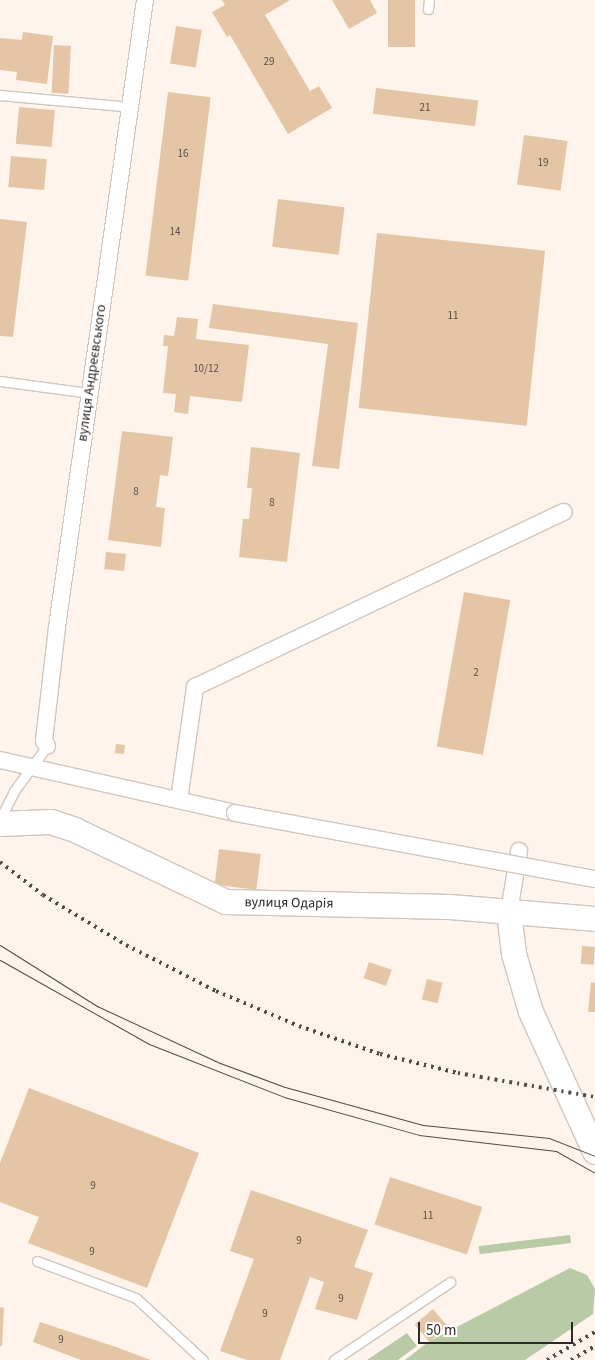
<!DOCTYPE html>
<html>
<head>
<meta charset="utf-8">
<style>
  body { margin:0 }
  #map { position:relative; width:595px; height:1360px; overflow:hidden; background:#fef4ec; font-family:"Source Sans 3",sans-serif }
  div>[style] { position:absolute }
  .green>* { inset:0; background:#b8cba6; transform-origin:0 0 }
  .building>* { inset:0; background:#e4c5a6; transform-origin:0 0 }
  .roads { filter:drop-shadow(1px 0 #d0c6bf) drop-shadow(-1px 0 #d0c6bf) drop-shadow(0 1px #d0c6bf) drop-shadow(0 -1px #d0c6bf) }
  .lane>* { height:9px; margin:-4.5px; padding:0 4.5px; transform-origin:4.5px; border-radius:4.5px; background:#fff }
  .street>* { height:16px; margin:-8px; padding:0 8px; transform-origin:8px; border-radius:8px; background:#fff }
  .secondary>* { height:24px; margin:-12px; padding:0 12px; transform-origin:12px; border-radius:12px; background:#fff }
  .tram>* { height:1px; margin:-0.5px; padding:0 0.5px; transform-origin:0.5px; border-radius:0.5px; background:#504b47 }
  .rail>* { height:4px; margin-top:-2px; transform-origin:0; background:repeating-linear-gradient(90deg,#504b47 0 2.5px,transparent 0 7.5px) }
  .bridges { filter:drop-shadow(1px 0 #d0c6bf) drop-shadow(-1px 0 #d0c6bf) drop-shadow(0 1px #d0c6bf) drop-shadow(0 -1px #d0c6bf) }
  .street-bridge>* { height:16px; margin:-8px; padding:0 8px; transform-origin:8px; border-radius:8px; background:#fff }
  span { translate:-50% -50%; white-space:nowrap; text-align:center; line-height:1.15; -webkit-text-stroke:4px #fff; paint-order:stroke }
  .number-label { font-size:11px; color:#5b5046 }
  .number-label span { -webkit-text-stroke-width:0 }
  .street-label { font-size:14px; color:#2d2926 }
  .scale { position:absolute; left:418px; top:1322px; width:155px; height:22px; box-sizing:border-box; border:2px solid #2d2926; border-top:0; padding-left:6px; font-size:15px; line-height:18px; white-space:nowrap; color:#2d2926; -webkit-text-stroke:4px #fff; paint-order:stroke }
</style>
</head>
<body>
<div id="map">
  <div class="green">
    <i style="left:570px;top:1235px;width:8px;height:92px;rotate:83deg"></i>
    <i style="clip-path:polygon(570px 1268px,587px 1275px,595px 1289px,593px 1314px,525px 1360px,405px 1360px,428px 1342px)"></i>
    <i style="clip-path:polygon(407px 1333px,417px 1346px,398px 1360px,367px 1360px)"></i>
  </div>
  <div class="building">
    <i style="clip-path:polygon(222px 0,290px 0,265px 15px,310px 91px,319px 86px,332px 108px,288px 134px,230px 35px,227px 37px,212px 12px,225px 5px)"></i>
    <i style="clip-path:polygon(332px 0,370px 0,377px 13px,349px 29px)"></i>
    <i style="left:388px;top:0;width:27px;height:47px"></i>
    <i style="left:176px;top:26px;width:26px;height:38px;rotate:9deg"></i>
    <i style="clip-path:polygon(23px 32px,53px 36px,47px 84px,16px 80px,17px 72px,0 70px,0 38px,22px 40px)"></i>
    <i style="left:54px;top:45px;width:17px;height:48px;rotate:3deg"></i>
    <i style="left:376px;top:88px;width:103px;height:26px;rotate:7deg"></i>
    <i style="left:168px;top:92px;width:43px;height:185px;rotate:7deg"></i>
    <i style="left:19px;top:107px;width:36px;height:37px;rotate:5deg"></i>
    <i style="left:524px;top:135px;width:44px;height:50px;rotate:8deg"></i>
    <i style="left:11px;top:156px;width:36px;height:31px;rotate:5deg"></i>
    <i style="left:278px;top:199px;width:67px;height:48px;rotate:7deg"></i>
    <i style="clip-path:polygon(0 219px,27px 222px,13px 337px,0 336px)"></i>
    <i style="left:377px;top:233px;width:169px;height:176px;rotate:6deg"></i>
    <i style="clip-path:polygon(213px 304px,358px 323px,339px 469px,312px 466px,328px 344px,209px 328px)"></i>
    <i style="clip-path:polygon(177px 317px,198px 319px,196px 339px,249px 345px,242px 402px,190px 396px,188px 414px,174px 412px,176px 394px,163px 393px,168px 346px,163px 346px,164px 335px,174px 336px)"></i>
    <i style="clip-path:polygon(122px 431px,173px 437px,168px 476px,160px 475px,156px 507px,165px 508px,161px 547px,108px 540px)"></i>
    <i style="clip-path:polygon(251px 447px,300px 453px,287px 562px,239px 557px,243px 519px,249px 519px,252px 488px,247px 488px)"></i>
    <i style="left:106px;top:552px;width:20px;height:17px;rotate:6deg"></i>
    <i style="left:464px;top:592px;width:47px;height:157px;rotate:10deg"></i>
    <i style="left:116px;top:744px;width:9px;height:9px;rotate:6deg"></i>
    <i style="left:219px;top:849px;width:42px;height:36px;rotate:7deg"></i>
    <i style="left:582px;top:946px;width:13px;height:18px;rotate:4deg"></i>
    <i style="left:369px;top:962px;width:24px;height:17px;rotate:19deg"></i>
    <i style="left:427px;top:979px;width:16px;height:21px;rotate:14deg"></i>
    <i style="clip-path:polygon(591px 982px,595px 983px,595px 1012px,588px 1012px)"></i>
    <i style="clip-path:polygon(29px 1088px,199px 1153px,147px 1288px,28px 1243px,39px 1217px,0 1202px,0 1163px)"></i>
    <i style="left:390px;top:1177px;width:97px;height:50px;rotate:18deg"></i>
    <i style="clip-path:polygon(251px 1190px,368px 1230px,354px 1267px,373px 1273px,357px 1320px,315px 1309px,324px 1282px,310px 1277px,280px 1360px,247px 1360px,220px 1351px,254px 1259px,230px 1251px)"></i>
    <i style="clip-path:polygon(0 1307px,4px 1308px,2px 1346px,0 1346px)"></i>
    <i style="left:433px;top:1309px;width:23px;height:24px;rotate:50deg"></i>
    <i style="clip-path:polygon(40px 1322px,116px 1347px,151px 1360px,81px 1360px,33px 1342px)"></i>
  </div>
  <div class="roads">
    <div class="lane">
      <i style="left:428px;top:9px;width:9px;rotate:-84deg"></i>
      <i style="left:0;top:95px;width:132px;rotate:5.2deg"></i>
      <i style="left:0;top:381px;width:90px;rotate:7.7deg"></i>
      <i style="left:0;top:819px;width:31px;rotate:-63deg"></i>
      <i style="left:14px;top:791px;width:56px;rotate:-53.7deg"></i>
      <i style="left:37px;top:1261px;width:106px;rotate:20.5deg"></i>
      <i style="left:136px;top:1298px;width:91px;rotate:42.8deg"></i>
      <i style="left:334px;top:1360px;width:140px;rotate:-33.9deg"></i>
    </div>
    <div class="street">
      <i style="left:47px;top:746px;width:6px;rotate:-121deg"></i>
      <i style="left:44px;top:741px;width:115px;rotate:-83.5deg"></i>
      <i style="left:57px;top:627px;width:633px;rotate:-82.01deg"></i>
      <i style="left:0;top:760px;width:241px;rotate:12.7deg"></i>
      <i style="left:179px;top:800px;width:114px;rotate:-81.9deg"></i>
      <i style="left:195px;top:687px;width:408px;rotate:-25.4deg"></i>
      <i style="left:509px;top:912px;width:62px;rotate:-80.7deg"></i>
    </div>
    <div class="secondary">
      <i style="left:0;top:824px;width:51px;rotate:-2.2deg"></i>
      <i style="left:51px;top:822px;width:25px;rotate:18deg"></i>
      <i style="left:75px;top:830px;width:167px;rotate:25.5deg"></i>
      <i style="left:226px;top:902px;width:224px;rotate:1.3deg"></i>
      <i style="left:450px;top:907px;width:145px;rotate:4.7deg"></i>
      <i style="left:509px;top:912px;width:42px;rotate:83.2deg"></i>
      <i style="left:514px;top:954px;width:60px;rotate:73.7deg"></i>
      <i style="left:531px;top:1012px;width:154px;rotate:65.4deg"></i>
    </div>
  </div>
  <div class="tram">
    <i style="left:0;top:945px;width:115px;rotate:32.2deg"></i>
    <i style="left:97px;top:1006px;width:136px;rotate:24.9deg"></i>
    <i style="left:220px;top:1063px;width:69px;rotate:20.3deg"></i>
    <i style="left:285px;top:1087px;width:143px;rotate:15.4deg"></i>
    <i style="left:423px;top:1125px;width:127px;rotate:5.9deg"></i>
    <i style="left:549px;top:1138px;width:49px;rotate:21.4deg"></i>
    <i style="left:0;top:960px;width:171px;rotate:29.4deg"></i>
    <i style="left:149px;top:1044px;width:145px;rotate:21.4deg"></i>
    <i style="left:284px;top:1097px;width:140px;rotate:15.7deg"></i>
    <i style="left:419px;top:1135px;width:138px;rotate:6.7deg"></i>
    <i style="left:556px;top:1151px;width:45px;rotate:29.4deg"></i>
  </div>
  <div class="rail">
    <i style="left:0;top:862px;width:54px;rotate:37.5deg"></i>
    <i style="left:43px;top:895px;width:97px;rotate:31.1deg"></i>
    <i style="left:126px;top:945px;width:101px;rotate:27.1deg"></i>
    <i style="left:216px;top:991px;width:90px;rotate:22.9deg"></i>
    <i style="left:299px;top:1026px;width:86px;rotate:19.1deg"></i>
    <i style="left:380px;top:1054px;width:80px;rotate:13.7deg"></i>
    <i style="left:458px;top:1073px;width:139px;rotate:9.9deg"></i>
    <i style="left:547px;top:1360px;width:56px;rotate:-30.3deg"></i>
    <i style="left:571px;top:1360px;width:28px;rotate:-30deg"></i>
  </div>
  <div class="bridges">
    <div class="street-bridge">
      <i style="left:235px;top:813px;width:366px;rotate:10.4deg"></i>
    </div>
  </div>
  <div class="number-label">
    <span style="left:269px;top:62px">29</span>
    <span style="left:425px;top:108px">21</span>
    <span style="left:183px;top:154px">16</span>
    <span style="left:543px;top:163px">19</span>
    <span style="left:175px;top:232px">14</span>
    <span style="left:453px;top:316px">11</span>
    <span style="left:206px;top:369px">10/12</span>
    <span style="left:136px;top:492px">8</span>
    <span style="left:272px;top:503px">8</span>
    <span style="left:476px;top:673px">2</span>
    <span style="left:93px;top:1186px">9</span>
    <span style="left:428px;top:1216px">11</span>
    <span style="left:299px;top:1241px">9</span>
    <span style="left:92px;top:1252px">9</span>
    <span style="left:341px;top:1299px">9</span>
    <span style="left:265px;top:1314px">9</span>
    <span style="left:61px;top:1340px">9</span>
  </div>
  <div class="street-label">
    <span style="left:92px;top:373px;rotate:-82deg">вулиця Андреєвського</span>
    <span style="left:289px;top:903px;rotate:1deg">вулиця Одарія</span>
  </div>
  <div class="scale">50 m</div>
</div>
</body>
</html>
